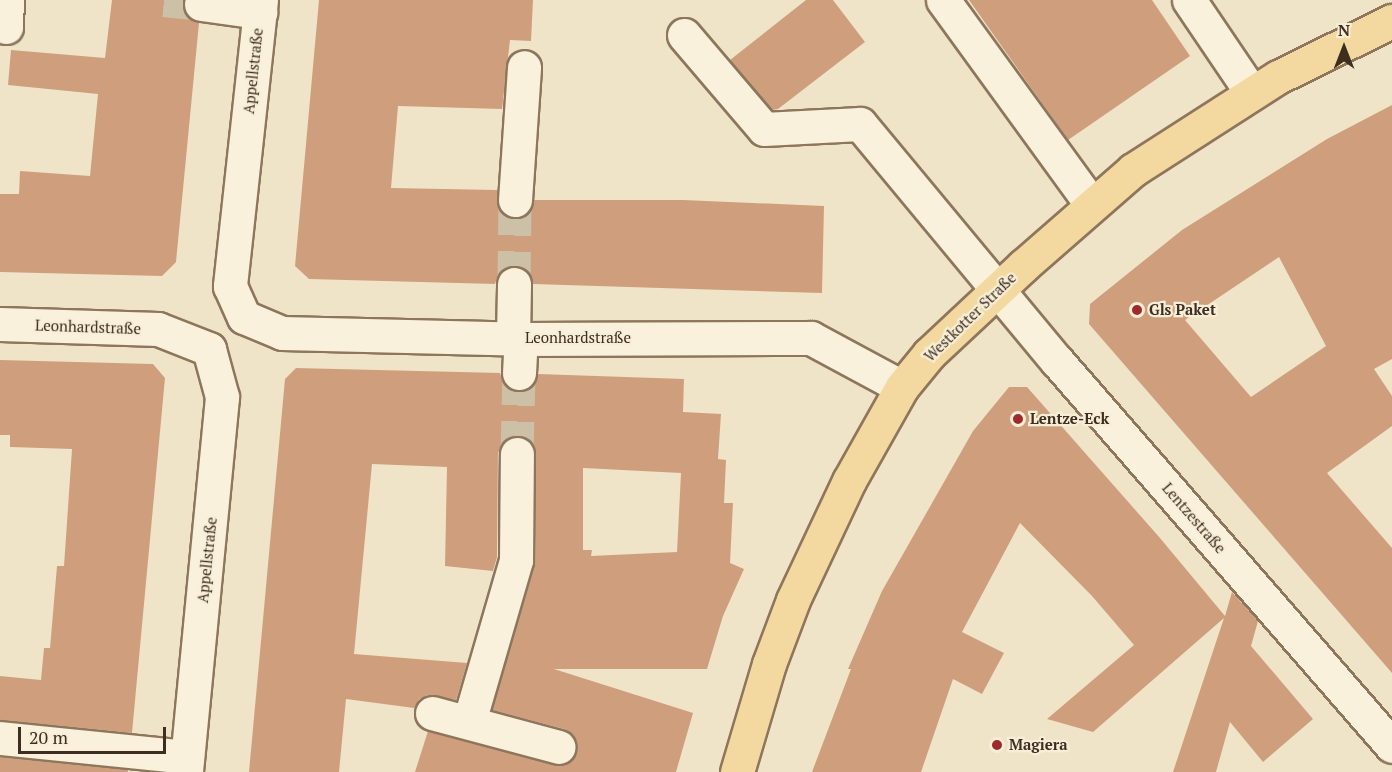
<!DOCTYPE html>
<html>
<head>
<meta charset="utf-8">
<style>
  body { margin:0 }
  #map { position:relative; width:1392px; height:772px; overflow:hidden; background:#f0e4c8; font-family:"PT Serif",serif }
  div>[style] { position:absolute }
  .building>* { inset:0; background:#cf9f7d }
  .minor-tunnel>* { height:33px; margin-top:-16.5px; transform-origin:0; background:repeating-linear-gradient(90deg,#ccc0a6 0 33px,transparent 0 49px) }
  .roads { filter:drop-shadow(2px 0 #8d765c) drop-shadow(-2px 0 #8d765c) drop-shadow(0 2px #8d765c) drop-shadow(0 -2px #8d765c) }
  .minor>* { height:33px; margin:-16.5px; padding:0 16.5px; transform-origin:16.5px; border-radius:16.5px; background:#faf1dc }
  .major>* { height:33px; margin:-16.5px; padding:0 16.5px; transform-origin:16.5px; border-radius:16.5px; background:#f3d9a0 }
  .dots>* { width:16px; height:16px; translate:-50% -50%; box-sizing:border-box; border:3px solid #f7eed8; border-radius:50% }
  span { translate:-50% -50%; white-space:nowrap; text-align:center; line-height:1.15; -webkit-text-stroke:4.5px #f7eed8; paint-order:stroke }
  .street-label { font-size:15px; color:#3d2e20 }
  .poi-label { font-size:15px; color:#3d2e20; font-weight:700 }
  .left { translate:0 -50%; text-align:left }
  .north { position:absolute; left:1314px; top:18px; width:60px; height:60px; -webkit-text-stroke:4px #f7eed8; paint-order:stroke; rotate:0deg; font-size:16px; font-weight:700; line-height:24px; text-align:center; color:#3d2e20 }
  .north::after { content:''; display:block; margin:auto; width:21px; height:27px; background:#3d2e20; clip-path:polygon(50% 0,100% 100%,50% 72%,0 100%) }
  .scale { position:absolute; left:18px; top:727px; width:148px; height:27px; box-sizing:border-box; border:3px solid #3d2e20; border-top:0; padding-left:8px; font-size:18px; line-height:21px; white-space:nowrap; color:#3d2e20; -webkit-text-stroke:4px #f7eed8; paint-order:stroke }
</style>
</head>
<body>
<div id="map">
  <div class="building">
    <i style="clip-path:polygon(112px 0,183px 0,184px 12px,190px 19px,199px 23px,176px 262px,162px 276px,0 272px,0 194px,19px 194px,20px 171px,90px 176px,98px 94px,8px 85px,11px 50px,105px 58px)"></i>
    <i style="clip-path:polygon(319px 0,533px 0,531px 41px,510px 40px,502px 109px,398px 106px,391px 188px,497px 190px,498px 209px,505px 216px,514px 219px,523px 217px,530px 211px,534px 200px,683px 200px,824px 206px,822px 293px,533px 284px,530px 274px,523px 268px,515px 265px,504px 268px,498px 275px,495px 284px,309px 279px,295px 266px)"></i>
    <i style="clip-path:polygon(806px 0,833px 0,865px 42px,778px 109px,772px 110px,730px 60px)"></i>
    <i style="clip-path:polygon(969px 0,1152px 0,1190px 56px,1068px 140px)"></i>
    <i style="clip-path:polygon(evenodd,1392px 105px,1392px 359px,1374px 369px,1392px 396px,1392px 426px,1327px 473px,1392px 548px,1392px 673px,1089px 324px,1090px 304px,1182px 230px,1327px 139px,1392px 105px,1279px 257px,1326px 346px,1251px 397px,1185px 320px,1279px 257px)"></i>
    <i style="clip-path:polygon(0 360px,153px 364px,165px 378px,132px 733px,0 720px,0 676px,41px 680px,44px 648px,50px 648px,57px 566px,64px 566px,72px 449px,10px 447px,10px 435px,0 435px)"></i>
    <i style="clip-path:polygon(evenodd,296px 368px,500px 373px,503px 382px,508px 388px,518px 392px,528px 389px,534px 384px,538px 374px,684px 379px,683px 412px,721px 414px,718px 459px,726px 460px,724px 503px,733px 503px,730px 563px,744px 569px,723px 616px,707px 669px,554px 669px,693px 713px,676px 772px,415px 772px,428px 731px,555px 765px,564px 765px,572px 761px,577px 752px,577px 742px,573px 734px,564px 729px,492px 710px,535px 560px,536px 454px,534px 445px,527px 438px,517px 435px,508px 437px,501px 444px,498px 453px,497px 557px,493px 571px,445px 566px,447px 467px,372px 464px,354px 654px,467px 663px,456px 700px,428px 695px,419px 699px,414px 708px,346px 699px,339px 772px,249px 772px,285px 379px,296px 368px,583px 468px,681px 473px,677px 552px,591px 556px,592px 550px,583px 550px,583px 468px)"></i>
    <i style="clip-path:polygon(1009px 387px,1027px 387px,1160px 538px,1225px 616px,1232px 592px,1258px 621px,1251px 646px,1313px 719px,1263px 762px,1230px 722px,1216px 772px,1173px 772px,1224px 618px,1093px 732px,1047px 719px,1134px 645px,1092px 596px,1020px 523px,962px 632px,1004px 653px,982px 694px,953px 679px,921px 772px,812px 772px,851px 669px,848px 669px,882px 591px,973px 431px)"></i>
    <i style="clip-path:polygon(0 757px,128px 770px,128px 772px,0 772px)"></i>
  </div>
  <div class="minor-tunnel">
    <i style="left:164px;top:0;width:37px;rotate:6deg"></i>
    <i style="left:514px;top:284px;width:84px;rotate:-89.3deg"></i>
    <i style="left:517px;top:454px;width:81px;rotate:-88.6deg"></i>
  </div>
  <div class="roads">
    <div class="minor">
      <i style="left:261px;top:0;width:288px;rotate:96.2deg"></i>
      <i style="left:230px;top:286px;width:34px;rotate:66deg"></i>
      <i style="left:244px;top:317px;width:41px;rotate:22.8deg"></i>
      <i style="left:282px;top:333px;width:239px;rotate:1.4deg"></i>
      <i style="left:521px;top:339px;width:290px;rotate:-0.2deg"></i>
      <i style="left:811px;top:338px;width:103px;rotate:28.3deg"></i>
      <i style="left:943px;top:0;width:253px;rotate:54deg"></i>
      <i style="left:1189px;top:0;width:112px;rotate:55.9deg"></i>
      <i style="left:201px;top:4px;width:60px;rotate:7.7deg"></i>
      <i style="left:6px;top:27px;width:27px;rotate:-88deg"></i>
      <i style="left:684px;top:35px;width:123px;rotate:49.6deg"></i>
      <i style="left:764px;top:129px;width:96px;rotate:-3deg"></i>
      <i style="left:860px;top:124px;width:308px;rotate:50.3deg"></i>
      <i style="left:1057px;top:361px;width:510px;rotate:48.97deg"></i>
      <i style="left:515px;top:200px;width:133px;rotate:-86.1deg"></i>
      <i style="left:0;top:324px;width:158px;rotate:1.8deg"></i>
      <i style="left:158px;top:329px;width:55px;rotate:21.4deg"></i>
      <i style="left:209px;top:349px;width:50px;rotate:74.8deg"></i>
      <i style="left:222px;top:397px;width:377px;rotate:95.5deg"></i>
      <i style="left:513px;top:338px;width:54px;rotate:-88.9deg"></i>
      <i style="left:519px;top:373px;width:34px;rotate:-87deg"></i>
      <i style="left:432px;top:713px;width:131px;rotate:15deg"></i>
      <i style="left:469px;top:722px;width:169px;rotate:-73.8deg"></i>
      <i style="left:516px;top:560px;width:106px;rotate:-89.5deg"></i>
      <i style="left:0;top:738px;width:188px;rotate:5.8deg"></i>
    </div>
    <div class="major">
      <i style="left:737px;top:772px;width:113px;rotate:-73.5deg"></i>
      <i style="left:769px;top:664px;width:68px;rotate:-69.4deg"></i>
      <i style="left:793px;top:600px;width:132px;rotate:-64.8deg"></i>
      <i style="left:849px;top:481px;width:108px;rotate:-60.6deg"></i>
      <i style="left:902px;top:387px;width:43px;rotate:-50.7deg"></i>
      <i style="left:929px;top:354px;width:129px;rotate:-43.1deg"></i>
      <i style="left:1023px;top:266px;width:146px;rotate:-41.1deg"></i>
      <i style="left:1133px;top:170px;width:172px;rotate:-32.7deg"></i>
      <i style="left:1278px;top:77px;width:127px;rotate:-26.2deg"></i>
    </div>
  </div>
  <div class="dots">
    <i style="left:1137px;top:310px;background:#9e2a2b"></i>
    <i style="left:1018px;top:419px;background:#9e2a2b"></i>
    <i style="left:997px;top:745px;background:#9e2a2b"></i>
  </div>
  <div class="street-label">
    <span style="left:253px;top:71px;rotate:-84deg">Appellstraße</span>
    <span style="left:970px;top:317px;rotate:-44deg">Westkotter Straße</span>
    <span style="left:88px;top:327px;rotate:2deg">Leonhardstraße</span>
    <span style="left:578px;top:338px">Leonhardstraße</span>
    <span style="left:1194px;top:518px;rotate:49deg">Lentzestraße</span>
    <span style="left:207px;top:560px;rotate:-84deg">Appellstraße</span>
  </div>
  <div class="poi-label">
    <span class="left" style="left:1149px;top:310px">Gls Paket</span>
    <span class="left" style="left:1030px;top:419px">Lentze-Eck</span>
    <span class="left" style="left:1009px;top:745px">Magiera</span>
  </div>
  <div class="north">N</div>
  <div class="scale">20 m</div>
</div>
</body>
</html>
